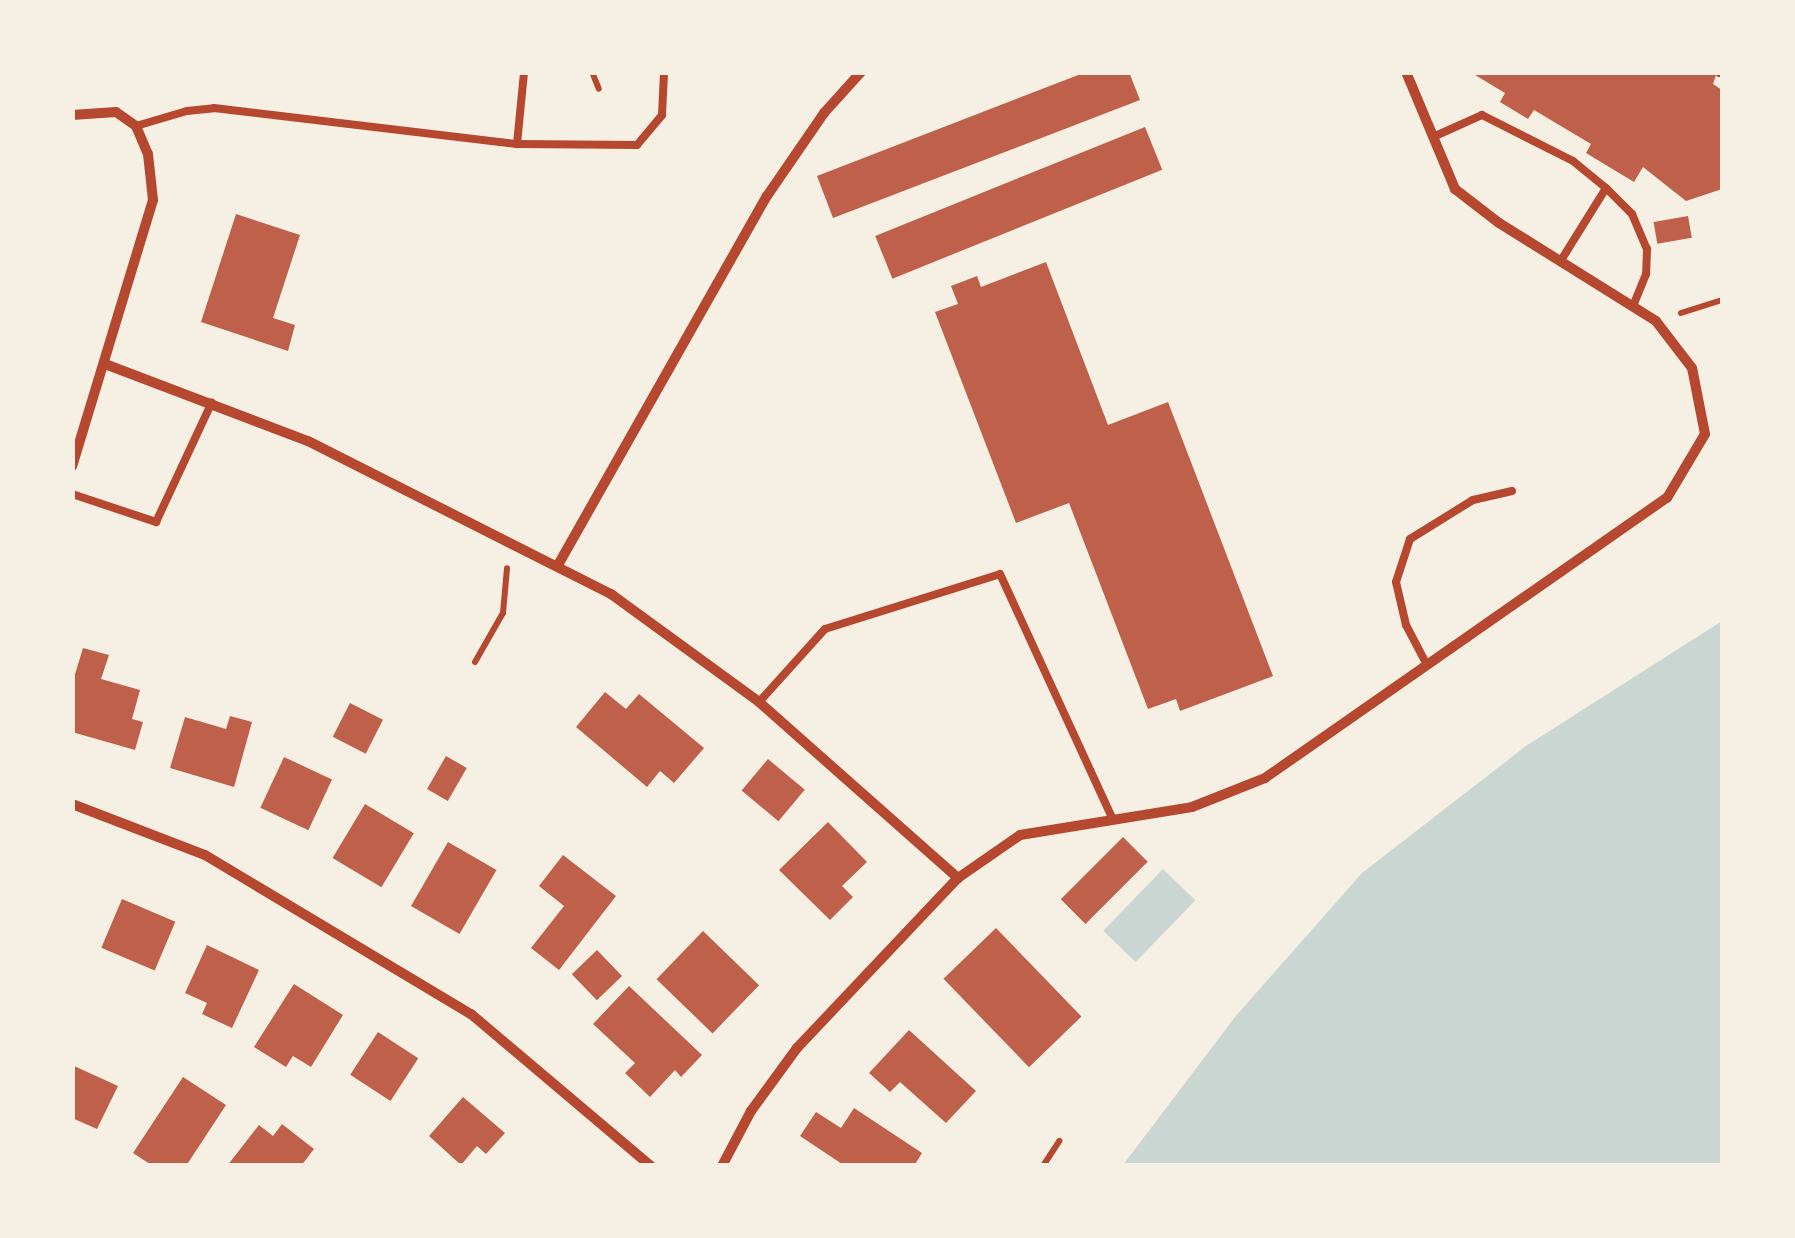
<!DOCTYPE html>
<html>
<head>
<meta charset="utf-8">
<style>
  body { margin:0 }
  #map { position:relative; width:1795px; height:1238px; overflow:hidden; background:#f6efe4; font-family:Commissioner,sans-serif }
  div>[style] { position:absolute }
  .water>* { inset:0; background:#c9d6d2; transform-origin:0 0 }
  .building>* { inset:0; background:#bf614a; transform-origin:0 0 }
  .path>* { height:6px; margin:-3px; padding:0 3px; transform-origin:3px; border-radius:3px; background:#b5482f }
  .service>* { height:8px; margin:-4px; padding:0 4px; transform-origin:4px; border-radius:4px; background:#b5482f }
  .minor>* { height:10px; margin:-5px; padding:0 5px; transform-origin:5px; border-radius:5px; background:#b5482f }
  span { translate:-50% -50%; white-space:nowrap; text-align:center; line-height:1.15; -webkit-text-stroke:10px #f6efe4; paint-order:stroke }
  .frame { position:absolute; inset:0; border:75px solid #f6efe4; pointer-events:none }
</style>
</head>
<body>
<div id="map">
  <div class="water">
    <i style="clip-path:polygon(1722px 621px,1722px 1165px,1123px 1165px,1235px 1017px,1362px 873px,1526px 746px)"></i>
    <i style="left:1163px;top:869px;width:45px;height:86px;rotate:44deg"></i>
  </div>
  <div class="building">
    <i style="clip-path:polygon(1086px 72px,1129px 72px,1140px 100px,833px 218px,817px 176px)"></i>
    <i style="clip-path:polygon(1470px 72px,1717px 72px,1713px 84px,1722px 90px,1722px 189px,1686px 201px,1643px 167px,1634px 182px,1586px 153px,1591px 144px,1534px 110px,1528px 119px,1500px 102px,1505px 93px)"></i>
    <i style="left:1145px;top:127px;width:46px;height:291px;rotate:68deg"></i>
    <i style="clip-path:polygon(236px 214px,300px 235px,273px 318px,295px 325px,288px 351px,201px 322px)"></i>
    <i style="left:1688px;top:216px;width:22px;height:35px;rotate:80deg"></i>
    <i style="clip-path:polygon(1046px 262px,1108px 425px,1168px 402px,1273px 676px,1180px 711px,1176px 699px,1148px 709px,1069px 503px,1016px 523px,935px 312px,958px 304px,951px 286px,977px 276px,981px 287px)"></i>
    <i style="clip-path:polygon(83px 648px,109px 655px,101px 679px,140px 690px,132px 719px,143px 722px,135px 750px,72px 732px,72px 684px)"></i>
    <i style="clip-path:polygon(605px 692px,626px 709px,639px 694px,704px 748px,674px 783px,660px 771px,647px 787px,576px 727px)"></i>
    <i style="left:350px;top:703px;width:37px;height:38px;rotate:27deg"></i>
    <i style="clip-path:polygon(230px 716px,252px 722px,234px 787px,170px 768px,185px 717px,226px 729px)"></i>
    <i style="left:446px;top:756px;width:24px;height:38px;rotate:30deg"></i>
    <i style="left:284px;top:757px;width:53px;height:56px;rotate:25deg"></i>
    <i style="left:768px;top:759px;width:48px;height:41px;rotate:40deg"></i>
    <i style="left:365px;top:804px;width:57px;height:63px;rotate:31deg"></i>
    <i style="clip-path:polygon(828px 822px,867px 862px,842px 886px,853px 897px,830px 920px,779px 870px)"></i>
    <i style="left:1123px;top:837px;width:35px;height:88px;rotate:45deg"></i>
    <i style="left:448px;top:842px;width:56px;height:74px;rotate:30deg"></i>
    <i style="clip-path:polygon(563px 855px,616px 896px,559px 970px,531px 948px,564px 906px,539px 886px)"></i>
    <i style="left:122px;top:899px;width:58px;height:53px;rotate:23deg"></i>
    <i style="left:996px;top:928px;width:123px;height:73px;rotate:46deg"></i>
    <i style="left:703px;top:931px;width:78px;height:67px;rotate:44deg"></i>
    <i style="clip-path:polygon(207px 945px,259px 970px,232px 1028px,202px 1014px,207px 1003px,185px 993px)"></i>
    <i style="left:597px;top:950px;width:36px;height:35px;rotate:46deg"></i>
    <i style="clip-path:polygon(294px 984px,343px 1015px,311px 1067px,293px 1056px,286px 1067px,254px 1047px)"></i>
    <i style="clip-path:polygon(629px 986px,702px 1055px,681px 1077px,675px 1070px,650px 1097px,625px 1073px,635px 1063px,593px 1024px)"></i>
    <i style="clip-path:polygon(909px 1030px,976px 1091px,946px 1123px,900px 1082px,890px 1092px,869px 1073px)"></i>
    <i style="left:378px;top:1032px;width:48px;height:51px;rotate:33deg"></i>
    <i style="clip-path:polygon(72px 1065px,118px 1086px,97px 1129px,72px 1118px)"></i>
    <i style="clip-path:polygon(183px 1077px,226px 1105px,186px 1166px,153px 1166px,133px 1153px)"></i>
    <i style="clip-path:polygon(463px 1097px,505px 1133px,486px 1154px,477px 1146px,461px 1165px,429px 1136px)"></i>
    <i style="clip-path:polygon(854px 1108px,922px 1153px,914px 1166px,845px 1166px,800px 1136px,816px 1112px,841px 1128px)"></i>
    <i style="clip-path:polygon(282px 1124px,314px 1149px,301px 1166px,227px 1166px,259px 1125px,273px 1136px)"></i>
  </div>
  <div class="path">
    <i style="left:592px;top:72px;width:18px;rotate:68deg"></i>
    <i style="left:1719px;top:74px;width:2px;rotate:-63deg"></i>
    <i style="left:1681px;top:313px;width:43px;rotate:-17.6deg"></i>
    <i style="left:475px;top:662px;width:56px;rotate:-60.3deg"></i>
    <i style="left:503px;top:613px;width:45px;rotate:-84.9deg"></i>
    <i style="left:1043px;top:1166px;width:30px;rotate:-57deg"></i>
  </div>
  <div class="service">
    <i style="left:136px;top:126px;width:53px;rotate:-16.4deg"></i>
    <i style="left:187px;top:111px;width:27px;rotate:-6deg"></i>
    <i style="left:214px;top:108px;width:305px;rotate:6.8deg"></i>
    <i style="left:517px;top:144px;width:120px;rotate:0.5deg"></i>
    <i style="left:637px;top:145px;width:39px;rotate:-50deg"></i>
    <i style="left:662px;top:115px;width:43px;rotate:-87.3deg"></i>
    <i style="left:1433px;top:137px;width:54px;rotate:-24.2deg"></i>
    <i style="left:1482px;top:115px;width:102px;rotate:26.8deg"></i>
    <i style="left:1573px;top:161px;width:43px;rotate:39.3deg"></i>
    <i style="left:1606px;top:188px;width:37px;rotate:45deg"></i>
    <i style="left:1632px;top:214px;width:38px;rotate:67deg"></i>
    <i style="left:1647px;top:249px;width:25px;rotate:92deg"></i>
    <i style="left:1646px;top:274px;width:35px;rotate:112deg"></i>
    <i style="left:517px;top:144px;width:72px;rotate:-84.4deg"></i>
    <i style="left:1560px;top:262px;width:87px;rotate:-58.1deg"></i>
    <i style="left:72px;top:494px;width:89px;rotate:18.4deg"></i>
    <i style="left:156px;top:522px;width:132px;rotate:-65deg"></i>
    <i style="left:1427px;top:665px;width:45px;rotate:-117.7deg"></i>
    <i style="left:1406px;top:625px;width:44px;rotate:-103.1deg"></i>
    <i style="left:1396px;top:582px;width:45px;rotate:-72deg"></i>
    <i style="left:1410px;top:539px;width:74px;rotate:-31.8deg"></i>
    <i style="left:1473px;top:500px;width:40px;rotate:-13deg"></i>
    <i style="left:759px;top:702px;width:98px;rotate:-47.9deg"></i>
    <i style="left:825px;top:629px;width:183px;rotate:-17.4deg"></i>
    <i style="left:1000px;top:574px;width:268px;rotate:65.3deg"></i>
  </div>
  <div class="minor">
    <i style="left:72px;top:115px;width:44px;rotate:-3.9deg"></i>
    <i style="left:116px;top:112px;width:24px;rotate:35deg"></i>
    <i style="left:136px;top:126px;width:30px;rotate:67deg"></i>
    <i style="left:148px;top:154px;width:46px;rotate:83.8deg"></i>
    <i style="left:153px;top:200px;width:278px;rotate:106.9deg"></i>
    <i style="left:105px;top:364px;width:217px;rotate:20.8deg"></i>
    <i style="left:308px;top:441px;width:339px;rotate:26.8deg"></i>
    <i style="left:611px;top:594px;width:183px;rotate:36.1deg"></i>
    <i style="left:759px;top:702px;width:266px;rotate:41.5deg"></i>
    <i style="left:558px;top:565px;width:424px;rotate:-60.5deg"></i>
    <i style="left:767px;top:196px;width:101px;rotate:-55.5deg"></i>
    <i style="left:824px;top:113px;width:55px;rotate:-47.9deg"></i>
    <i style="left:72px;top:804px;width:142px;rotate:21deg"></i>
    <i style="left:205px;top:855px;width:310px;rotate:30.9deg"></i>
    <i style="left:471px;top:1014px;width:236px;rotate:40.2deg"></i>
    <i style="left:722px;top:1166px;width:62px;rotate:-62.2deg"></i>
    <i style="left:751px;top:1111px;width:78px;rotate:-53.9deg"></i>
    <i style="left:797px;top:1048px;width:234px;rotate:-46.6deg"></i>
    <i style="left:958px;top:878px;width:75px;rotate:-34.7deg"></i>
    <i style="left:1020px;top:835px;width:174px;rotate:-9.2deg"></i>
    <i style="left:1192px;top:807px;width:79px;rotate:-21.7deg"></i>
    <i style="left:1265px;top:778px;width:490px;rotate:-34.9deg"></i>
    <i style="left:1667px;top:498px;width:74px;rotate:-59.3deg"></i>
    <i style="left:1705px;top:434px;width:67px;rotate:-101.1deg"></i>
    <i style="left:1692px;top:368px;width:59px;rotate:-127.5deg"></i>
    <i style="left:1656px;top:321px;width:185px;rotate:-148deg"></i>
    <i style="left:1499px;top:223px;width:56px;rotate:-142.3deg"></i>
    <i style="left:1455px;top:189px;width:127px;rotate:-112.7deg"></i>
  </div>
  <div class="frame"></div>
</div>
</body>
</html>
